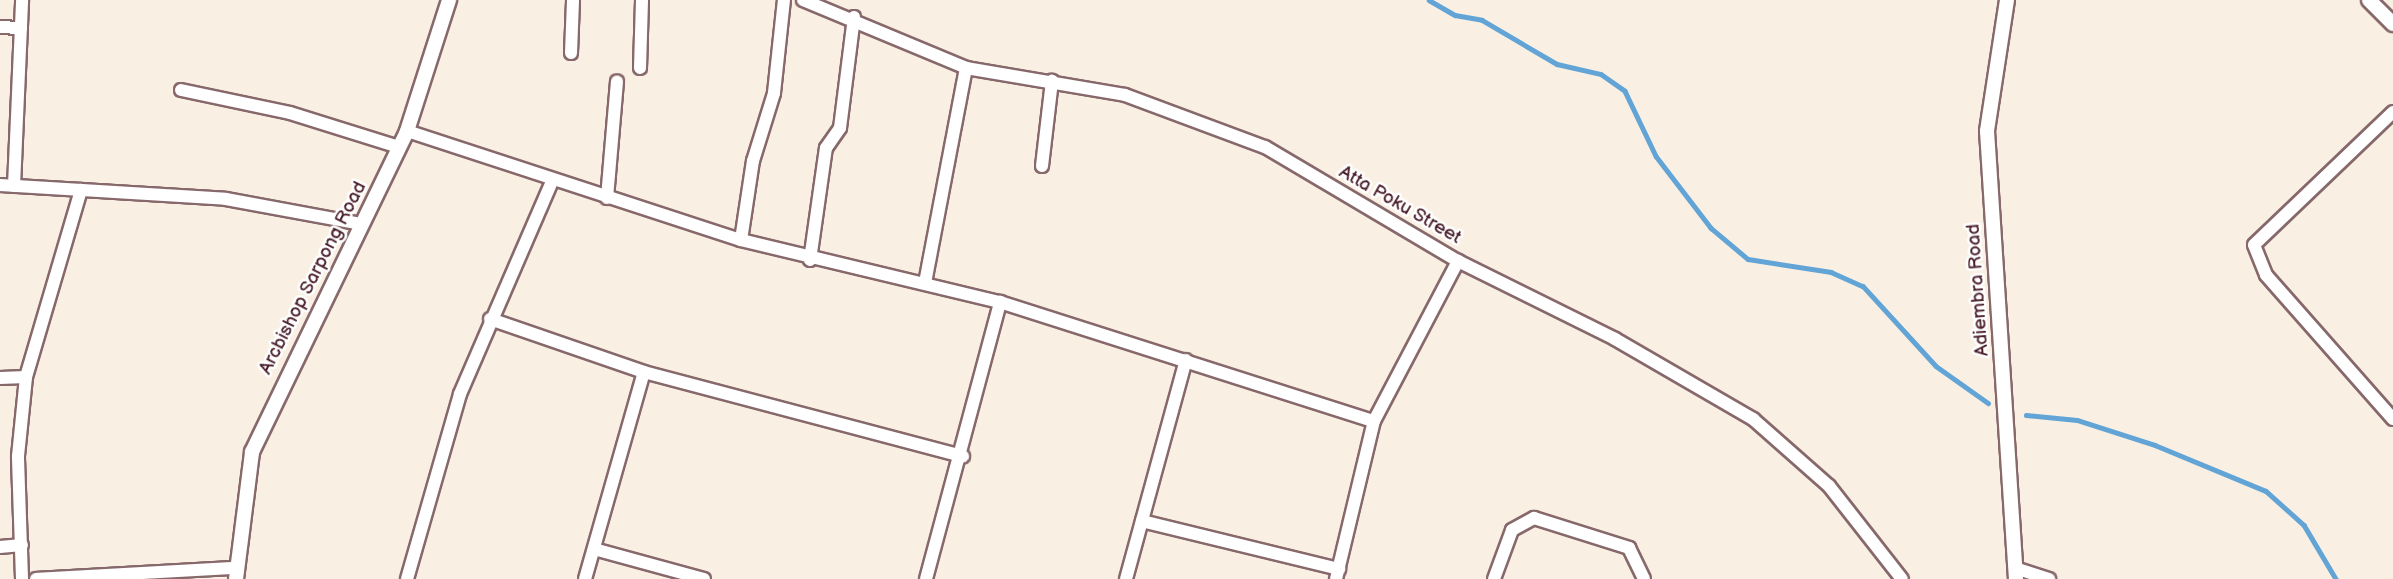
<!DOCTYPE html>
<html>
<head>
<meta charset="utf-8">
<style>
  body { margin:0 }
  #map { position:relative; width:2393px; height:579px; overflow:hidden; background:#f9f0e3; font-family:"Balsamiq Sans",sans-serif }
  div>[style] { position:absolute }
  .stream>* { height:4.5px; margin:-2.25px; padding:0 2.25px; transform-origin:2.25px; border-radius:2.25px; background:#62a4d6 }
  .roads { filter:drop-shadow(2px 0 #87686b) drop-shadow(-2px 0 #87686b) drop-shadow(0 2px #87686b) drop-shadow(0 -2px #87686b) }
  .minor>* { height:12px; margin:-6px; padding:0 6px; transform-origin:6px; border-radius:6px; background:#fff }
  .tertiary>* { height:14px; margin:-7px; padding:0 7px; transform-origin:7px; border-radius:7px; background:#fff }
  span { translate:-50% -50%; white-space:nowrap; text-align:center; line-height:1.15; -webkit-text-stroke:5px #fff; paint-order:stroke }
  .street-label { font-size:19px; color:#4a1f2b }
</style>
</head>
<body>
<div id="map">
  <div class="stream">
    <i style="left:1429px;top:0;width:30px;rotate:30deg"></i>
    <i style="left:1455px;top:15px;width:27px;rotate:10deg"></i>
    <i style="left:1482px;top:20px;width:87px;rotate:30.4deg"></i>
    <i style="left:1557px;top:64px;width:45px;rotate:12.8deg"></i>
    <i style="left:1601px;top:74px;width:29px;rotate:35deg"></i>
    <i style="left:1625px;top:91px;width:72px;rotate:64.5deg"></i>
    <i style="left:1656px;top:156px;width:91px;rotate:52.6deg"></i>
    <i style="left:1711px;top:228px;width:48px;rotate:40deg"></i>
    <i style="left:1748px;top:259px;width:84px;rotate:8.9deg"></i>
    <i style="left:1831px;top:272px;width:35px;rotate:24deg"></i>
    <i style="left:1863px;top:286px;width:108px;rotate:47.6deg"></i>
    <i style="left:1936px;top:366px;width:64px;rotate:35.4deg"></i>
    <i style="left:2026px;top:415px;width:51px;rotate:5.6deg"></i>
    <i style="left:2077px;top:420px;width:82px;rotate:17.8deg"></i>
    <i style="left:2155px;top:445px;width:120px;rotate:22.5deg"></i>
    <i style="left:2266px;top:491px;width:51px;rotate:41.8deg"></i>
    <i style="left:2304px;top:525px;width:63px;rotate:59.3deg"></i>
  </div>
  <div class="roads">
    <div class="minor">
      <i style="left:803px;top:0;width:177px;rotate:22.6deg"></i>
      <i style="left:966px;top:68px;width:161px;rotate:9.6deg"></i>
      <i style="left:1125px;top:95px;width:149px;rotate:20.4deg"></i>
      <i style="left:1265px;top:147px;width:224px;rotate:30.6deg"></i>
      <i style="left:1458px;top:261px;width:175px;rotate:26.4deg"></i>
      <i style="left:1615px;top:339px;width:160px;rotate:30.1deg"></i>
      <i style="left:1753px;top:419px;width:101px;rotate:41.4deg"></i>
      <i style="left:1829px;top:486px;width:118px;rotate:51.9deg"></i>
      <i style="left:0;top:27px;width:21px;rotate:3deg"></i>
      <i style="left:571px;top:53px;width:53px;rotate:-87.8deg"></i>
      <i style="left:640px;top:68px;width:68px;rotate:-88.3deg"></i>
      <i style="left:181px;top:90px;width:111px;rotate:11.9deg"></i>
      <i style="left:290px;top:113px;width:114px;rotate:17.3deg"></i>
      <i style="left:2393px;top:112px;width:192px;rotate:136.3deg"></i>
      <i style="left:2254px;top:245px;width:32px;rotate:68deg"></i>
      <i style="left:2266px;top:275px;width:192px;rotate:48.6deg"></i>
      <i style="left:407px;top:131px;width:351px;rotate:18.1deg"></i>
      <i style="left:741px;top:240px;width:266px;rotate:13.5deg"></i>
      <i style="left:1000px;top:302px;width:392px;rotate:17.7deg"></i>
      <i style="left:1042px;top:166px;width:86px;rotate:-83.3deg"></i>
      <i style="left:0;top:185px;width:226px;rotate:3.5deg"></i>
      <i style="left:226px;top:199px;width:137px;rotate:10.5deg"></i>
      <i style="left:14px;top:186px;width:186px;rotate:-87.5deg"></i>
      <i style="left:607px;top:198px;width:117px;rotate:-85.1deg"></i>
      <i style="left:741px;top:240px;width:80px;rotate:-81.4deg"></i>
      <i style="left:753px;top:161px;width:71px;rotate:-72.8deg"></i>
      <i style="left:774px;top:93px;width:94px;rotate:-83.9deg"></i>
      <i style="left:810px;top:260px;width:113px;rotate:-81.9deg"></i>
      <i style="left:826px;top:148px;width:24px;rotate:-55deg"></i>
      <i style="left:840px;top:128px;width:112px;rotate:-82.8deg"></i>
      <i style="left:925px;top:283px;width:219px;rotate:-79.2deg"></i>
      <i style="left:490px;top:319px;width:163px;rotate:19deg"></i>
      <i style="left:644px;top:372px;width:330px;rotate:14.8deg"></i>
      <i style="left:0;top:378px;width:26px;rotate:-2deg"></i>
      <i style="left:1142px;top:521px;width:203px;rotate:13.7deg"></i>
      <i style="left:0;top:547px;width:22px;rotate:-5deg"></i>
      <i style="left:594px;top:549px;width:114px;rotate:15.3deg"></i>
      <i style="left:2015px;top:568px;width:36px;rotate:18deg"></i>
      <i style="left:22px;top:579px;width:123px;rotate:-91.9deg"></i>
      <i style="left:18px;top:456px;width:79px;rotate:-84.2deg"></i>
      <i style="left:26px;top:377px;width:195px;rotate:-73.6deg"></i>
      <i style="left:36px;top:579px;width:199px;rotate:-3.2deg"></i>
      <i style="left:407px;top:579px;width:192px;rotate:-74deg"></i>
      <i style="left:460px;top:394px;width:232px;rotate:-66.6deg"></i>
      <i style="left:585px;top:579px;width:215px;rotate:-74.1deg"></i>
      <i style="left:926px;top:579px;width:287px;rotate:-75deg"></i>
      <i style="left:1126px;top:579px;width:227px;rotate:-74.7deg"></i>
      <i style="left:1336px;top:579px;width:163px;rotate:-76.5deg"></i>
      <i style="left:1374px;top:421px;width:181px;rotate:-62.3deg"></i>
      <i style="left:1494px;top:579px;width:52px;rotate:-69.8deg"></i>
      <i style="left:1512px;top:530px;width:25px;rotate:-29deg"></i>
      <i style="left:1534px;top:518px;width:100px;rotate:17.5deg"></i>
      <i style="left:1629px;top:548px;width:34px;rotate:64deg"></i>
    </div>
    <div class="tertiary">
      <i style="left:2007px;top:0;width:133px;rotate:98.7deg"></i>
      <i style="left:1987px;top:131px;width:449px;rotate:86.3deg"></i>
      <i style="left:2369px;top:0;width:34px;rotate:45deg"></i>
      <i style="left:236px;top:579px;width:128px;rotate:-82.8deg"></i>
      <i style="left:252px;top:452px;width:356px;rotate:-64.2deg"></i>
      <i style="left:407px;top:131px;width:138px;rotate:-72.2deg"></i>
    </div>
  </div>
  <div class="street-label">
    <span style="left:1400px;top:205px;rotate:30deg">Atta Poku Street</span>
    <span style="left:313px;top:278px;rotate:-63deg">Arcbishop Sarpong Road</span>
    <span style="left:1978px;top:290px;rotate:-94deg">Adiembra Road</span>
  </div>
</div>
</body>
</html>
